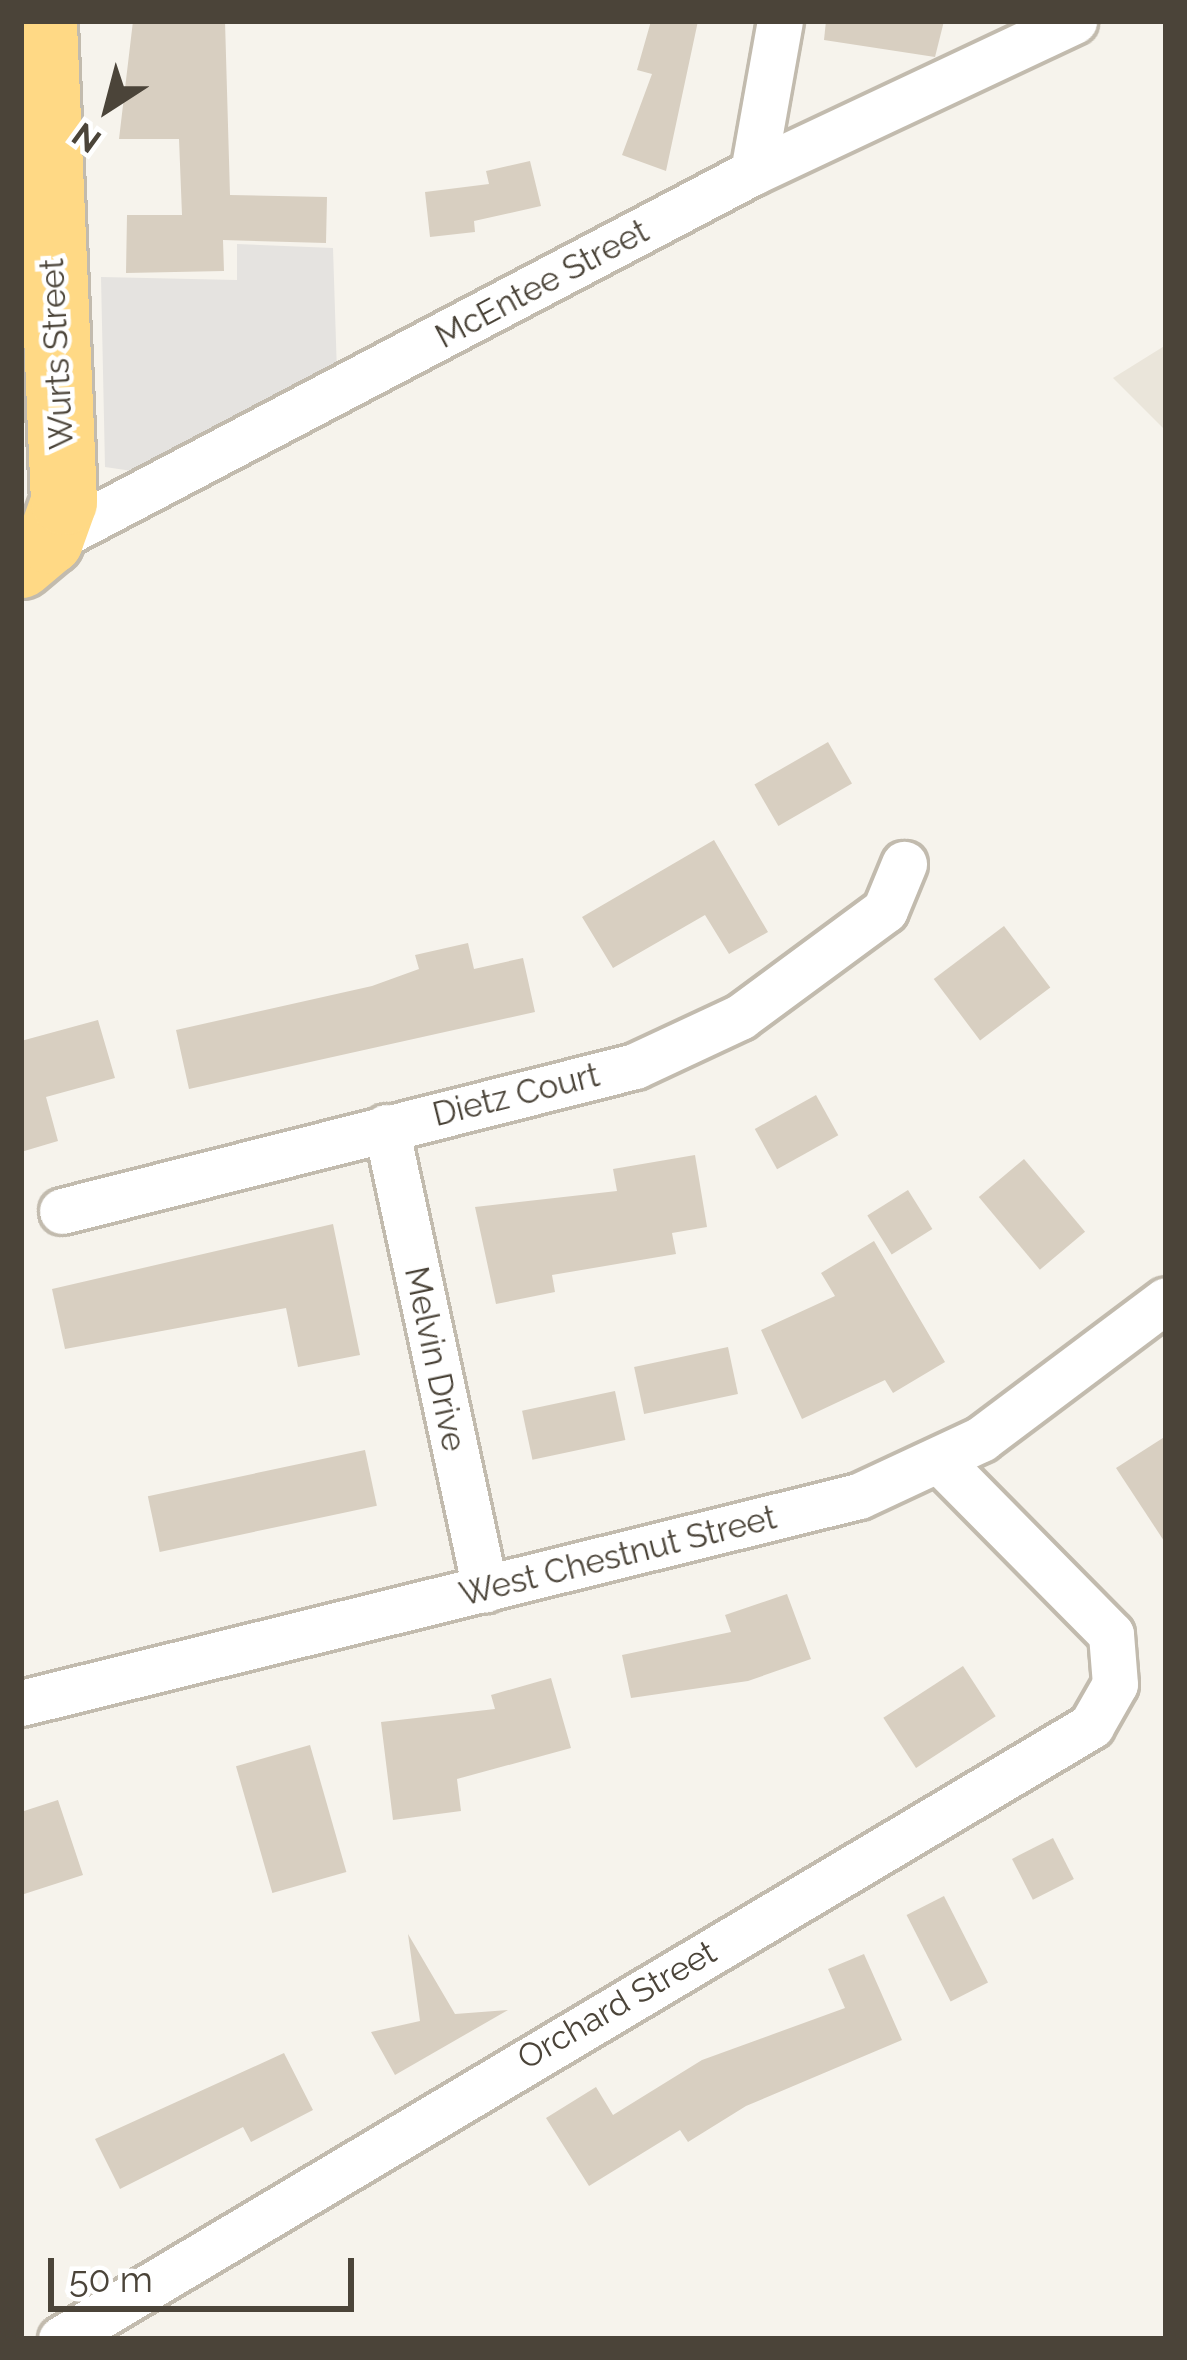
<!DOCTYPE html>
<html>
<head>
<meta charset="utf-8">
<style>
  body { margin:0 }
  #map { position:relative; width:1187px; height:2360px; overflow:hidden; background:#f6f3ec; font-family:Raleway,sans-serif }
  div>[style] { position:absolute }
  .residential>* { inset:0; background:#eae5da }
  .parking>* { inset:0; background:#e5e3e0 }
  .building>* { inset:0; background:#d8cfc1; transform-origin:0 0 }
  .roads { filter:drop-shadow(3px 0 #c2bbae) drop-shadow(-3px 0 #c2bbae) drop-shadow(0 3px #c2bbae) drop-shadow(0 -3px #c2bbae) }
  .minor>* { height:45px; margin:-22.5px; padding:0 22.5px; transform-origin:22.5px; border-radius:22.5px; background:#fff }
  .trunk>* { height:66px; margin:-33px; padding:0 33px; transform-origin:33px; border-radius:33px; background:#ffd985 }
  span { translate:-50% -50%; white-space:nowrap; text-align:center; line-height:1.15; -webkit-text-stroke:9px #fff; paint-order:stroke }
  .street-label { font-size:33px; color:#4b4439 }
  .frame { position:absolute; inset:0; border:24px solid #4b4439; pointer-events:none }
  .north { position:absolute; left:48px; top:48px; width:120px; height:120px; -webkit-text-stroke:9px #fff; paint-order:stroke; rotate:216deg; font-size:33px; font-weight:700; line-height:48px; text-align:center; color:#4b4439 }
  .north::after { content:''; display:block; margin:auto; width:42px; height:54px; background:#4b4439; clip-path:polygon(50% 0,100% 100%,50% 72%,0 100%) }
  .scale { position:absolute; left:48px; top:2258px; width:306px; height:54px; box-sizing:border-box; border:6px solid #4b4439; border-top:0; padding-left:15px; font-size:36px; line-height:42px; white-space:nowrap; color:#4b4439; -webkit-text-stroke:9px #fff; paint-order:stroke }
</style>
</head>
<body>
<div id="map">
  <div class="residential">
    <i style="clip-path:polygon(1166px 345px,1166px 431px,1113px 378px)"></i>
  </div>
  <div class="parking">
    <i style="clip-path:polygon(237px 244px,333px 248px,337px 373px,139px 472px,105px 467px,101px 277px,237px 280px)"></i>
  </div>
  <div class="building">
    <i style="clip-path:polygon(133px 21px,225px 21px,230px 195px,327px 197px,326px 243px,223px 240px,224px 271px,126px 273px,127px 215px,182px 215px,179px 139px,119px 139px)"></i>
    <i style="clip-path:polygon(651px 21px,698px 21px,666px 171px,622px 155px,652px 74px,637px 70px)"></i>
    <i style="clip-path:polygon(826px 21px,944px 21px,935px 57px,824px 40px)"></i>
    <i style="clip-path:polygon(530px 161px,541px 206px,474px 221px,475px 232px,430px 237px,425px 192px,489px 184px,486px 171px)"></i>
    <i style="left:828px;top:742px;width:48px;height:85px;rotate:60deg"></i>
    <i style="clip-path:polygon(714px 840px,768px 932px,729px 954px,705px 915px,613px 968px,582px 917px)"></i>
    <i style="left:1004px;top:926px;width:77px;height:88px;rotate:53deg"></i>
    <i style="clip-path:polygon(468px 943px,474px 969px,523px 958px,535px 1012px,189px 1089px,176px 1030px,372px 986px,419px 969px,415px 955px)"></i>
    <i style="clip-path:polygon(98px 1020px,115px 1078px,46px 1097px,58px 1141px,21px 1152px,21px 1041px)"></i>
    <i style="left:816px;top:1095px;width:46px;height:70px;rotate:61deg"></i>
    <i style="clip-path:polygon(695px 1155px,707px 1227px,672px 1233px,676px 1254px,552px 1275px,555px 1292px,496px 1304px,475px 1207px,617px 1191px,613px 1169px)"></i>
    <i style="left:1024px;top:1159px;width:95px;height:59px;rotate:50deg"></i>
    <i style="left:908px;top:1190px;width:46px;height:48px;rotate:58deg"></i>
    <i style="clip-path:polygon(333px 1224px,360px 1355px,298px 1367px,286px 1308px,65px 1349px,52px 1289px)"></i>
    <i style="clip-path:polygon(874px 1241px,945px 1362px,893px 1393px,885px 1380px,802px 1419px,761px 1330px,835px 1296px,821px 1273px)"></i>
    <i style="left:728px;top:1347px;width:48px;height:96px;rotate:78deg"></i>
    <i style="left:615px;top:1391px;width:50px;height:95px;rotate:78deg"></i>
    <i style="clip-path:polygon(1166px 1436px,1166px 1544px,1116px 1468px)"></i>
    <i style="left:365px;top:1450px;width:57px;height:222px;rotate:78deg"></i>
    <i style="clip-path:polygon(787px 1594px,811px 1659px,748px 1681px,631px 1698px,622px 1655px,731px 1632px,725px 1615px)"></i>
    <i style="left:963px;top:1666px;width:60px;height:95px;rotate:57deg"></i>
    <i style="clip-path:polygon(551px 1678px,571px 1748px,457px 1779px,461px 1811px,393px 1820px,381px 1722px,495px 1709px,491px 1695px)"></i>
    <i style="left:310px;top:1745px;width:132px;height:77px;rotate:74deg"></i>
    <i style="clip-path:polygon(58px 1800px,83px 1875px,21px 1895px,21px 1812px)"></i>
    <i style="left:1053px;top:1838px;width:46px;height:46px;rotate:63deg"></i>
    <i style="left:944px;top:1896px;width:97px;height:42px;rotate:63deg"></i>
    <i style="clip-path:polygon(408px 1934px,455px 2014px,508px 2010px,395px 2075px,371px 2032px,420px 2021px)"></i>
    <i style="clip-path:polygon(864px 1954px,902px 2040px,746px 2106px,688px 2142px,680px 2130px,589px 2186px,546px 2118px,596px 2087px,613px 2115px,702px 2060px,845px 2008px,828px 1969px)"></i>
    <i style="clip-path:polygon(284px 2053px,313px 2110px,251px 2142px,243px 2127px,120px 2189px,95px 2139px)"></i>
  </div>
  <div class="roads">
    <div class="minor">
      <i style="left:753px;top:172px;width:153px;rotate:-79.9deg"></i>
      <i style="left:50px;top:541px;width:794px;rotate:-27.69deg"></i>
      <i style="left:753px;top:172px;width:355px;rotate:-25.2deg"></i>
      <i style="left:386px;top:1127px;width:473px;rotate:77.9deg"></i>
      <i style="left:62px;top:1211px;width:591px;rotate:-14.2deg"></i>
      <i style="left:635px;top:1066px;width:116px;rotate:-25deg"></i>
      <i style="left:740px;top:1017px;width:180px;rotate:-36.4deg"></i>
      <i style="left:885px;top:910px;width:50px;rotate:-67.6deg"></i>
      <i style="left:21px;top:1703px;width:863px;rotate:-13.88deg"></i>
      <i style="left:859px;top:1496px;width:135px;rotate:-25deg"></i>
      <i style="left:981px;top:1439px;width:231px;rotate:-36.9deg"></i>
      <i style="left:61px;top:2339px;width:1199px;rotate:-30.76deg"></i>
      <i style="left:1091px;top:1726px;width:48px;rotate:-60.3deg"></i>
      <i style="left:1115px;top:1684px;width:50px;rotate:-94.6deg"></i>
      <i style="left:1111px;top:1634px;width:240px;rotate:-134.7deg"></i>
    </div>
    <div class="trunk">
      <i style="left:21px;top:565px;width:38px;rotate:-40deg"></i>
      <i style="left:50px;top:541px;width:41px;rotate:-70.3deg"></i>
      <i style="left:64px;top:502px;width:481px;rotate:-92.4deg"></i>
    </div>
  </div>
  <div class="street-label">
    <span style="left:542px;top:284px;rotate:-28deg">McEntee Street</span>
    <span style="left:57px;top:354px;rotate:-93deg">Wurts Street</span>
    <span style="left:516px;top:1095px;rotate:-14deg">Dietz Court</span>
    <span style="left:435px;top:1359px;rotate:78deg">Melvin Drive</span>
    <span style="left:618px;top:1556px;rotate:-14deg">West Chestnut Street</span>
    <span style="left:617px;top:2005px;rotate:-30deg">Orchard Street</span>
  </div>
  <div class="frame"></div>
  <div class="north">N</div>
  <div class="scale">50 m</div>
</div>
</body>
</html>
